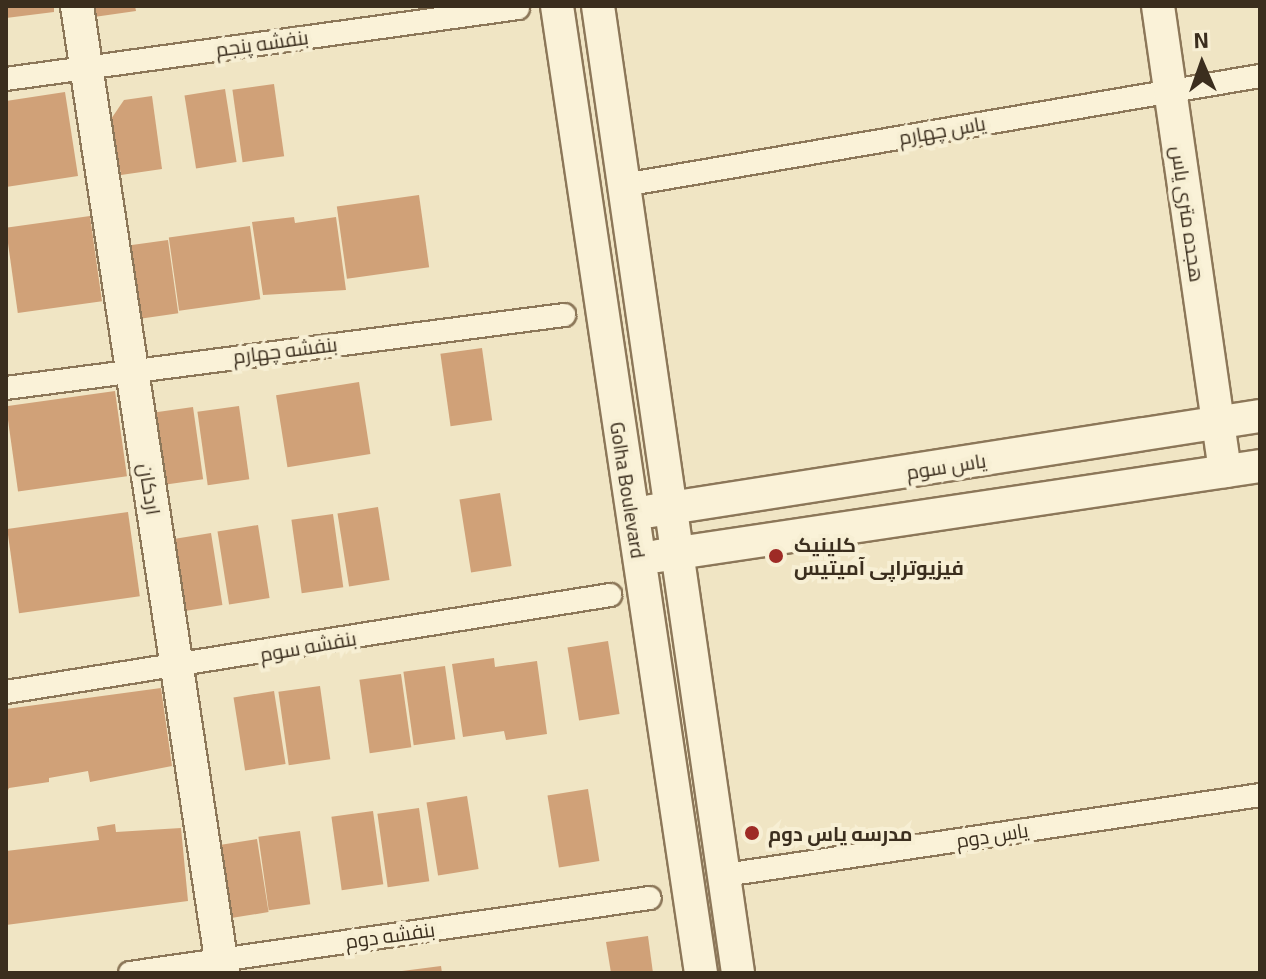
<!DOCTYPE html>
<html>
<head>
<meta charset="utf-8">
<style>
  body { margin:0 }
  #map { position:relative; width:1266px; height:979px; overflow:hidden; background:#f0e5c4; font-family:Georgia,Cairo,serif }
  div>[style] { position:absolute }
  .building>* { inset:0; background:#d0a178; transform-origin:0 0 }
  .roads { filter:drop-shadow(2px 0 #8c7759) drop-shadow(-2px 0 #8c7759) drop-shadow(0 2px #8c7759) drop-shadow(0 -2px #8c7759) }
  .street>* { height:22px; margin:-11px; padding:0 11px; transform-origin:11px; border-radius:11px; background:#faf2d8 }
  .secondary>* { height:32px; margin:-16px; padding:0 16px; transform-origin:16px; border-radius:16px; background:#faf2d8 }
  .dots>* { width:22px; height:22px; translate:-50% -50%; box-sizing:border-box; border:4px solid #f7efd4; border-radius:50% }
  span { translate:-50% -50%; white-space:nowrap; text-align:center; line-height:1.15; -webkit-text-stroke:8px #f7efd4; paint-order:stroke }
  .street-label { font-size:20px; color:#3b2e1e }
  .poi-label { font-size:20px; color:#3b2e1e; font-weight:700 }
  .left { translate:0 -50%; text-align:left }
  .frame { position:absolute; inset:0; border:8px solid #3b2e1e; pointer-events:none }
  .north { position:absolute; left:1162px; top:24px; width:80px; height:80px; -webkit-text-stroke:6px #f7efd4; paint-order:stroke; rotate:358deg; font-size:22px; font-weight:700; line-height:32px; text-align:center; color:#3b2e1e }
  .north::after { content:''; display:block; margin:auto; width:28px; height:36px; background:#3b2e1e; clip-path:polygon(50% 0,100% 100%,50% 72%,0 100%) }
</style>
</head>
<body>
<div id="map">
  <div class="building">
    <i style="clip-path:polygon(6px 6px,54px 6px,54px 12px,6px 18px)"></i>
    <i style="clip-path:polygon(93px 6px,135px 6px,136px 11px,94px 17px)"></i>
    <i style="left:274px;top:84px;width:73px;height:42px;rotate:82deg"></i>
    <i style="left:225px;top:89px;width:74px;height:41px;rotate:81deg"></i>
    <i style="clip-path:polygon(65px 92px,78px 176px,6px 187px,6px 101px)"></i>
    <i style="clip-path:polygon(152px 96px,162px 169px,121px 175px,111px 119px,124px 100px)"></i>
    <i style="left:419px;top:195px;width:73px;height:83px;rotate:82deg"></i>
    <i style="left:90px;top:216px;width:86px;height:85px;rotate:82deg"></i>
    <i style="clip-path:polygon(294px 217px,295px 223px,336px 217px,346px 290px,263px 295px,252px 222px)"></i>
    <i style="left:250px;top:226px;width:74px;height:82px;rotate:82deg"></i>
    <i style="left:168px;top:240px;width:74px;height:42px;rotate:82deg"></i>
    <i style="left:482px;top:348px;width:73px;height:42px;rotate:82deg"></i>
    <i style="left:359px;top:382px;width:73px;height:84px;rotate:81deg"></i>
    <i style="left:115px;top:391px;width:86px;height:110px;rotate:82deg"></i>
    <i style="left:239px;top:406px;width:74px;height:42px;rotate:82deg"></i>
    <i style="left:193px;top:407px;width:73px;height:41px;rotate:82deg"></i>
    <i style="left:500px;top:493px;width:74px;height:41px;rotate:81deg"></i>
    <i style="left:378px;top:507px;width:74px;height:41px;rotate:81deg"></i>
    <i style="left:128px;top:512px;width:85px;height:122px;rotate:82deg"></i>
    <i style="left:333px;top:514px;width:74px;height:42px;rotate:82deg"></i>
    <i style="left:258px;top:525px;width:74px;height:41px;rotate:81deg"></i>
    <i style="left:211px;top:533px;width:73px;height:41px;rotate:81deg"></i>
    <i style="left:608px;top:641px;width:74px;height:41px;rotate:81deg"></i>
    <i style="clip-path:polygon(494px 658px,495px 667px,537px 661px,547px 734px,506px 740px,504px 731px,463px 737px,452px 664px)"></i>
    <i style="left:445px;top:666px;width:74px;height:42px;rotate:82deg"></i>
    <i style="left:401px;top:674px;width:74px;height:42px;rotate:82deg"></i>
    <i style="left:320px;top:686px;width:74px;height:42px;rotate:82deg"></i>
    <i style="clip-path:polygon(161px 688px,172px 766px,90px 782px,88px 771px,49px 778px,49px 782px,9px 788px,6px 794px,6px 709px)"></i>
    <i style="left:274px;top:691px;width:74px;height:41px;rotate:81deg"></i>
    <i style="left:588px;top:789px;width:73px;height:41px;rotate:81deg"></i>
    <i style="left:467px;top:796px;width:74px;height:41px;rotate:81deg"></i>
    <i style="left:419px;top:808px;width:74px;height:42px;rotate:82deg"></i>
    <i style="left:373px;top:811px;width:74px;height:42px;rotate:82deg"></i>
    <i style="clip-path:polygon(115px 824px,116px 832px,181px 828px,188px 901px,6px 925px,6px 851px,99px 840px,97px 827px)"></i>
    <i style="left:300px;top:831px;width:74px;height:42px;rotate:82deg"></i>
    <i style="left:257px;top:839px;width:74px;height:41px;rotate:81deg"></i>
    <i style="clip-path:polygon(648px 936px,653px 973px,611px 973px,606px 942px)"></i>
    <i style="clip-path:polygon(441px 966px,442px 973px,402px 973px,402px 971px)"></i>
  </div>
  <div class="roads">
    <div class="street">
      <i style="left:6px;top:79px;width:517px;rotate:-7.89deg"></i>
      <i style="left:624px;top:185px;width:645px;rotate:-9.73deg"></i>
      <i style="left:6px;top:388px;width:563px;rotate:-7.45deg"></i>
      <i style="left:6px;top:692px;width:612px;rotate:-9.12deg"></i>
      <i style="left:725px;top:875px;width:541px;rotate:-8.5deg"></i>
      <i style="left:130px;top:973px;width:525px;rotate:-8.21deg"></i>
    </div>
    <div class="secondary">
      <i style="left:77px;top:6px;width:978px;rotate:81.41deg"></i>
      <i style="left:557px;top:6px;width:978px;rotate:81.53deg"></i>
      <i style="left:598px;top:6px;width:977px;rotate:81.76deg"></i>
      <i style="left:1158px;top:6px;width:470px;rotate:81.8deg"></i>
      <i style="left:651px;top:511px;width:616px;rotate:-8.87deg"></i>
      <i style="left:658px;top:556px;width:609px;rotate:-8.5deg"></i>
    </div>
  </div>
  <div class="dots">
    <i style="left:776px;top:556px;background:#9e2b26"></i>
    <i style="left:752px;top:833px;background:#9e2b26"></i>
  </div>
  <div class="street-label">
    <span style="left:262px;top:43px;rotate:-8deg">بنفشه پنجم</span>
    <span style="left:942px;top:130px;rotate:-10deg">یاس چهارم</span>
    <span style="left:1188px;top:214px;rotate:82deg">هجده متری یاس</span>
    <span style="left:285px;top:350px;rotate:-7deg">بنفشه چهارم</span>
    <span style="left:946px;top:466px;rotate:-9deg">یاس سوم</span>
    <span style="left:150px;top:489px;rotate:81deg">اردکان</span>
    <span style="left:628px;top:490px;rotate:81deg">Golha Boulevard</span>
    <span style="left:308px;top:646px;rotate:-10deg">بنفشه سوم</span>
    <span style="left:992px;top:835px;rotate:-9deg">یاس دوم</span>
    <span style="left:390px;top:935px;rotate:-8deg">بنفشه دوم</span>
  </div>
  <div class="poi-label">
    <span class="left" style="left:794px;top:556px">کلینیک<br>فیزیوتراپی آمیتیس</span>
    <span class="left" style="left:768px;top:833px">مدرسه یاس دوم</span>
  </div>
  <div class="frame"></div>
  <div class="north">N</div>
</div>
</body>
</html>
